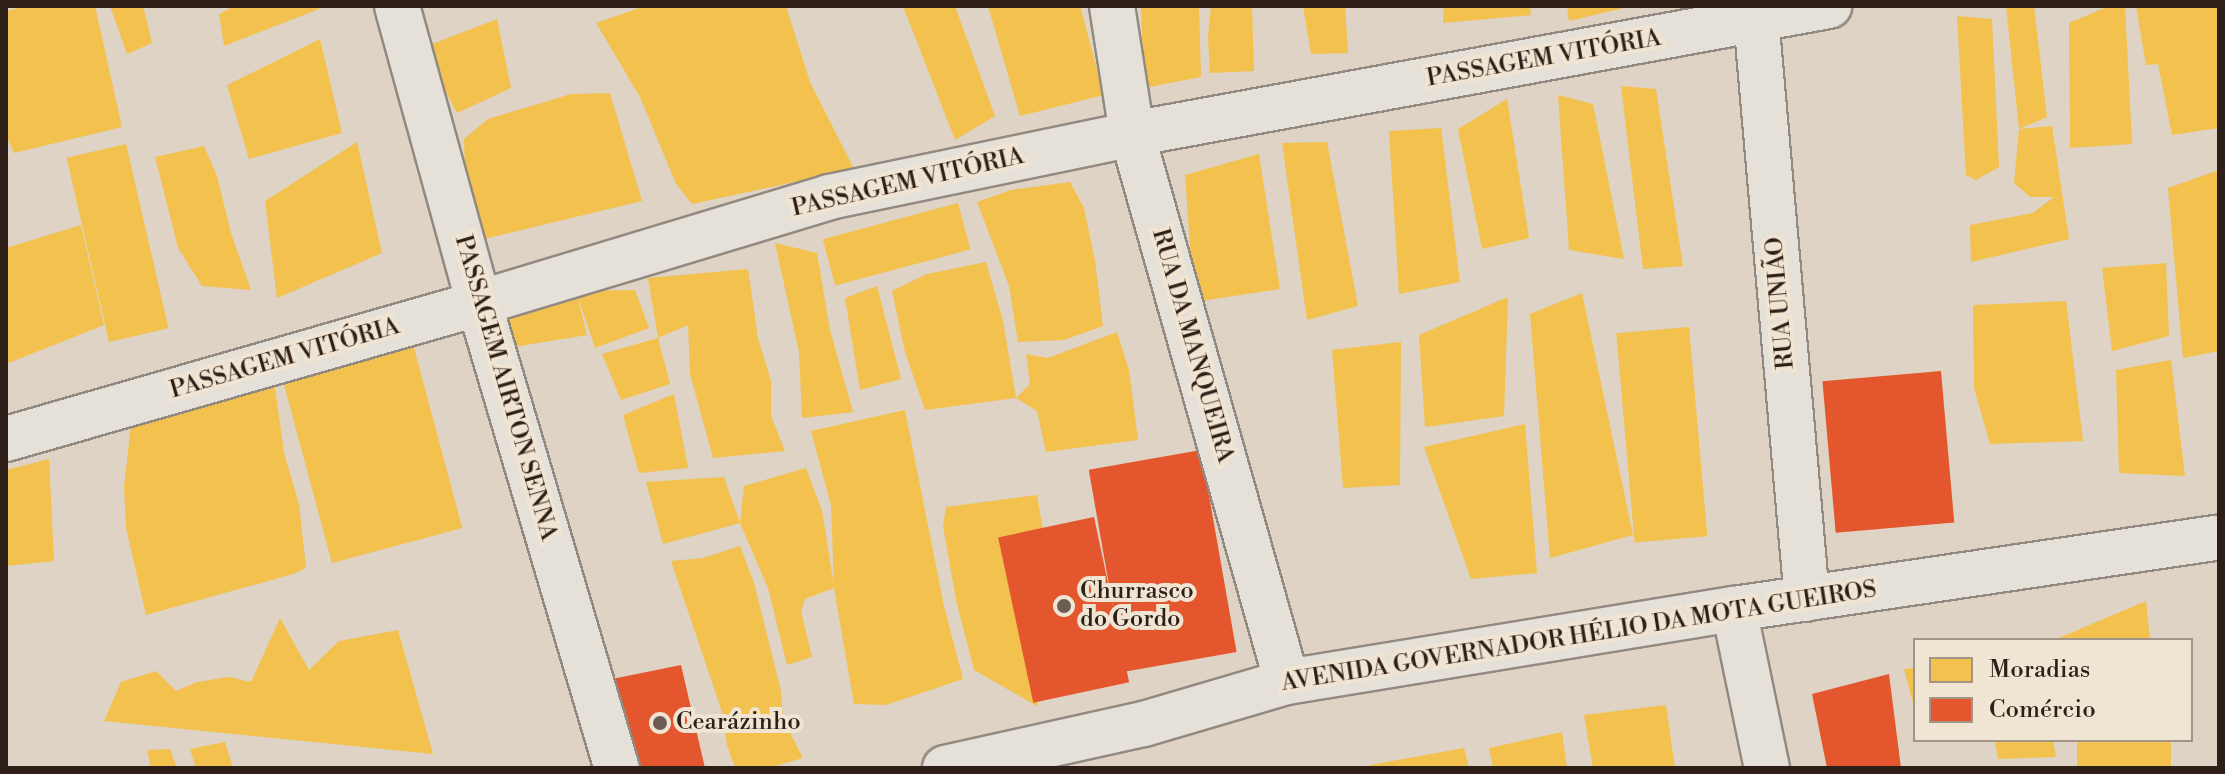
<!DOCTYPE html>
<html>
<head>
<meta charset="utf-8">
<style>
  body { margin:0 }
  #map { position:relative; width:2225px; height:774px; overflow:hidden; background:#ded3c4; font-family:"Libre Bodoni",serif }
  div>[style] { position:absolute }
  .homes>* { inset:0; background:#f2c14e; transform-origin:0 0 }
  .shops>* { inset:0; background:#e4572e; transform-origin:0 0 }
  .roads { filter:drop-shadow(2px 0 #928980) drop-shadow(-2px 0 #928980) drop-shadow(0 2px #928980) drop-shadow(0 -2px #928980) }
  .street>* { height:44px; margin:-22px; padding:0 22px; transform-origin:22px; border-radius:22px; background:#e5e0d8 }
  .secondary>* { height:44px; margin:-22px; padding:0 22px; transform-origin:22px; border-radius:22px; background:#e5e0d8 }
  .dots>* { width:22px; height:22px; translate:-50% -50%; box-sizing:border-box; border:4px solid #f0e4d2; border-radius:50% }
  span { translate:-50% -50%; white-space:nowrap; text-align:center; line-height:1.15; -webkit-text-stroke:8px #f0e4d2; paint-order:stroke }
  .street-label { font-size:24px; color:#2d1e18 }
  .poi-label { font-size:24px; color:#2d1e18 }
  .left { translate:0 -50%; text-align:left }
  .frame { position:absolute; inset:0; border:8px solid #2d1e18; pointer-events:none }
  .legend { position:absolute; left:1913px; top:638px; width:280px; height:104px; box-sizing:border-box; background:#f0e4d2; border:2px solid #a29588; margin:0; padding:10px 14px; list-style:none; font-size:24px; color:#2d1e18 }
  .legend li { display:flex; align-items:center; gap:16px; height:40px }
  .legend b { width:40px; border:2px solid #a29588 }
</style>
</head>
<body>
<div id="map">
  <div class="homes">
    <i style="clip-path:polygon(28px 6px,95px 6px,122px 127px,14px 153px,6px 135px,6px 11px)"></i>
    <i style="clip-path:polygon(110px 6px,143px 6px,152px 43px,127px 54px)"></i>
    <i style="clip-path:polygon(235px 6px,318px 6px,319px 9px,224px 46px,219px 14px)"></i>
    <i style="clip-path:polygon(645px 6px,786px 6px,810px 82px,854px 169px,692px 204px,676px 184px,640px 97px,596px 23px)"></i>
    <i style="clip-path:polygon(903px 6px,955px 6px,995px 116px,955px 140px)"></i>
    <i style="clip-path:polygon(988px 6px,1080px 6px,1104px 95px,1020px 116px)"></i>
    <i style="clip-path:polygon(1141px 6px,1199px 6px,1201px 77px,1144px 88px)"></i>
    <i style="clip-path:polygon(1211px 6px,1252px 6px,1254px 71px,1210px 73px,1208px 37px)"></i>
    <i style="clip-path:polygon(1303px 6px,1345px 6px,1348px 53px,1311px 54px)"></i>
    <i style="clip-path:polygon(1444px 6px,1530px 6px,1531px 15px,1443px 23px)"></i>
    <i style="clip-path:polygon(1567px 6px,1628px 6px,1628px 7px,1569px 21px)"></i>
    <i style="clip-path:polygon(2006px 6px,2034px 7px,2047px 117px,2019px 129px,2052px 126px,2069px 239px,1971px 262px,1970px 225px,2033px 213px,2054px 197px,2030px 197px,2014px 183px,2019px 129px)"></i>
    <i style="clip-path:polygon(2109px 6px,2125px 6px,2132px 144px,2070px 148px,2069px 23px)"></i>
    <i style="clip-path:polygon(2136px 6px,2219px 6px,2219px 128px,2172px 135px,2158px 64px,2146px 65px)"></i>
    <i style="clip-path:polygon(1957px 16px,1992px 19px,1999px 167px,1976px 180px,1966px 175px)"></i>
    <i style="clip-path:polygon(497px 19px,511px 88px,457px 113px,422px 48px)"></i>
    <i style="clip-path:polygon(320px 39px,342px 133px,249px 159px,227px 85px)"></i>
    <i style="clip-path:polygon(1621px 86px,1656px 89px,1683px 266px,1643px 269px)"></i>
    <i style="clip-path:polygon(610px 93px,642px 201px,467px 243px,464px 139px,488px 119px,571px 94px)"></i>
    <i style="clip-path:polygon(1558px 95px,1593px 104px,1624px 259px,1569px 250px)"></i>
    <i style="clip-path:polygon(1507px 99px,1529px 238px,1482px 249px,1458px 129px)"></i>
    <i style="clip-path:polygon(1441px 128px,1460px 282px,1399px 294px,1389px 131px)"></i>
    <i style="clip-path:polygon(357px 142px,382px 253px,277px 298px,265px 201px)"></i>
    <i style="clip-path:polygon(1327px 142px,1358px 306px,1307px 320px,1282px 143px)"></i>
    <i style="left:126px;top:144px;width:189px;height:61px;rotate:77deg"></i>
    <i style="clip-path:polygon(204px 146px,217px 176px,231px 233px,251px 290px,202px 286px,178px 248px,155px 157px)"></i>
    <i style="clip-path:polygon(1259px 154px,1280px 289px,1194px 302px,1185px 175px)"></i>
    <i style="clip-path:polygon(2219px 170px,2219px 351px,2183px 358px,2168px 188px)"></i>
    <i style="clip-path:polygon(1070px 182px,1084px 208px,1095px 261px,1103px 326px,1064px 340px,1018px 342px,1009px 286px,977px 202px,1011px 190px)"></i>
    <i style="left:958px;top:203px;width:48px;height:140px;rotate:75deg"></i>
    <i style="clip-path:polygon(81px 225px,104px 325px,6px 364px,6px 248px)"></i>
    <i style="clip-path:polygon(775px 243px,817px 253px,830px 330px,853px 412px,802px 418px,799px 352px)"></i>
    <i style="clip-path:polygon(986px 262px,1003px 321px,1016px 398px,925px 410px,905px 352px,892px 291px,927px 274px)"></i>
    <i style="clip-path:polygon(2166px 263px,2169px 336px,2112px 351px,2102px 268px)"></i>
    <i style="clip-path:polygon(748px 269px,758px 338px,771px 381px,771px 416px,785px 451px,713px 458px,690px 374px,688px 325px,658px 338px,648px 278px)"></i>
    <i style="clip-path:polygon(877px 286px,901px 379px,860px 390px,845px 298px)"></i>
    <i style="clip-path:polygon(635px 290px,649px 328px,595px 348px,577px 295px,587px 335px,495px 350px,488px 327px,576px 291px)"></i>
    <i style="clip-path:polygon(1582px 293px,1633px 535px,1550px 558px,1530px 314px)"></i>
    <i style="clip-path:polygon(1508px 297px,1504px 416px,1425px 427px,1419px 335px)"></i>
    <i style="clip-path:polygon(2066px 301px,2083px 441px,1990px 444px,1974px 388px,1973px 305px)"></i>
    <i style="left:1689px;top:327px;width:210px;height:73px;rotate:85deg"></i>
    <i style="clip-path:polygon(1117px 332px,1129px 370px,1138px 440px,1046px 452px,1037px 411px,1016px 398px,1030px 384px,1026px 354px,1048px 358px)"></i>
    <i style="left:410px;top:333px;width:202px;height:135px;rotate:75deg"></i>
    <i style="clip-path:polygon(658px 338px,670px 384px,621px 400px,602px 354px)"></i>
    <i style="clip-path:polygon(1401px 342px,1400px 485px,1343px 488px,1332px 350px)"></i>
    <i style="clip-path:polygon(2171px 360px,2185px 476px,2119px 473px,2116px 370px)"></i>
    <i style="clip-path:polygon(274px 380px,284px 453px,299px 504px,306px 568px,293px 574px,146px 615px,126px 528px,124px 486px,131px 426px)"></i>
    <i style="clip-path:polygon(674px 394px,688px 468px,639px 473px,623px 415px)"></i>
    <i style="clip-path:polygon(905px 410px,944px 606px,963px 679px,886px 705px,854px 704px,834px 588px,805px 599px,801px 611px,812px 657px,787px 665px,768px 588px,740px 523px,663px 544px,646px 482px,724px 477px,740px 523px,744px 486px,806px 468px,822px 511px,834px 586px,831px 505px,811px 431px)"></i>
    <i style="clip-path:polygon(1525px 424px,1537px 573px,1471px 579px,1424px 447px)"></i>
    <i style="clip-path:polygon(49px 459px,54px 561px,6px 566px,6px 470px)"></i>
    <i style="clip-path:polygon(1037px 495px,1056px 605px,1037px 706px,974px 670px,956px 600px,943px 526px,946px 507px)"></i>
    <i style="clip-path:polygon(740px 546px,754px 583px,781px 691px,783px 719px,803px 758px,768px 768px,735px 768px,727px 745px,722px 712px,671px 561px,703px 558px)"></i>
    <i style="clip-path:polygon(2146px 601px,2150px 640px,2054px 640px)"></i>
    <i style="clip-path:polygon(280px 618px,309px 670px,339px 641px,398px 630px,433px 754px,104px 721px,121px 682px,156px 671px,176px 691px,197px 682px,229px 677px,251px 682px)"></i>
    <i style="clip-path:polygon(1915px 668px,1915px 707px,1914px 707px,1904px 669px)"></i>
    <i style="clip-path:polygon(1666px 705px,1675px 768px,1593px 768px,1584px 715px)"></i>
    <i style="clip-path:polygon(1562px 732px,1567px 768px,1493px 768px,1489px 748px)"></i>
    <i style="clip-path:polygon(1995px 740px,2053px 740px,2056px 757px,1998px 759px)"></i>
    <i style="left:2077px;top:740px;width:94px;height:28px"></i>
    <i style="clip-path:polygon(225px 742px,233px 768px,196px 768px,190px 749px)"></i>
    <i style="clip-path:polygon(1464px 748px,1469px 768px,1370px 768px,1370px 765px)"></i>
    <i style="clip-path:polygon(170px 749px,177px 768px,151px 768px,147px 750px)"></i>
  </div>
  <div class="shops">
    <i style="left:1941px;top:371px;width:152px;height:119px;rotate:85deg"></i>
    <i style="left:1201px;top:450px;width:205px;height:114px;rotate:80deg"></i>
    <i style="left:1094px;top:517px;width:169px;height:98px;rotate:78deg"></i>
    <i style="clip-path:polygon(681px 665px,705px 768px,639px 768px,612px 679px)"></i>
    <i style="clip-path:polygon(1889px 674px,1901px 768px,1827px 768px,1812px 694px)"></i>
  </div>
  <div class="roads">
    <div class="street">
      <i style="left:397px;top:6px;width:308px;rotate:74.6deg"></i>
      <i style="left:479px;top:303px;width:485px;rotate:73.5deg"></i>
      <i style="left:1112px;top:6px;width:130px;rotate:81.1deg"></i>
      <i style="left:1132px;top:134px;width:569px;rotate:74.21deg"></i>
      <i style="left:1755px;top:6px;width:595px;rotate:84.99deg"></i>
      <i style="left:6px;top:439px;width:492px;rotate:-16deg"></i>
      <i style="left:479px;top:303px;width:366px;rotate:-16.8deg"></i>
      <i style="left:829px;top:197px;width:309px;rotate:-11.7deg"></i>
      <i style="left:1132px;top:134px;width:709px;rotate:-10.41deg"></i>
      <i style="left:1734px;top:609px;width:162px;rotate:78.3deg"></i>
    </div>
    <div class="secondary">
      <i style="left:945px;top:768px;width:204px;rotate:-12.5deg"></i>
      <i style="left:1144px;top:724px;width:149px;rotate:-16.4deg"></i>
      <i style="left:1287px;top:682px;width:453px;rotate:-9.3deg"></i>
      <i style="left:1734px;top:609px;width:490px;rotate:-8.4deg"></i>
    </div>
  </div>
  <div class="dots">
    <i style="left:1064px;top:606px;background:#6b5d54"></i>
    <i style="left:660px;top:723px;background:#6b5d54"></i>
  </div>
  <div class="street-label">
    <span style="left:1544px;top:59px;rotate:-10deg">PASSAGEM VITÓRIA</span>
    <span style="left:908px;top:183px;rotate:-13deg">PASSAGEM VITÓRIA</span>
    <span style="left:1781px;top:303px;rotate:-95deg">RUA UNIÃO</span>
    <span style="left:1192px;top:346px;rotate:74deg">RUA DA MANQUEIRA</span>
    <span style="left:285px;top:359px;rotate:-16deg">PASSAGEM VITÓRIA</span>
    <span style="left:505px;top:388px;rotate:74deg">PASSAGEM AIRTON SENNA</span>
    <span style="left:1579px;top:637px;rotate:-9deg">AVENIDA GOVERNADOR HÉLIO DA MOTA GUEIROS</span>
  </div>
  <div class="poi-label">
    <span class="left" style="left:1080px;top:606px">Churrasco<br>do Gordo</span>
    <span class="left" style="left:676px;top:723px">Cearázinho</span>
  </div>
  <div class="frame"></div>
  <ul class="legend">
  <li><b style="height:22px;background:#f2c14e"></b>Moradias</li>
  <li><b style="height:22px;background:#e4572e"></b>Comércio</li>
  </ul>
</div>
</body>
</html>
